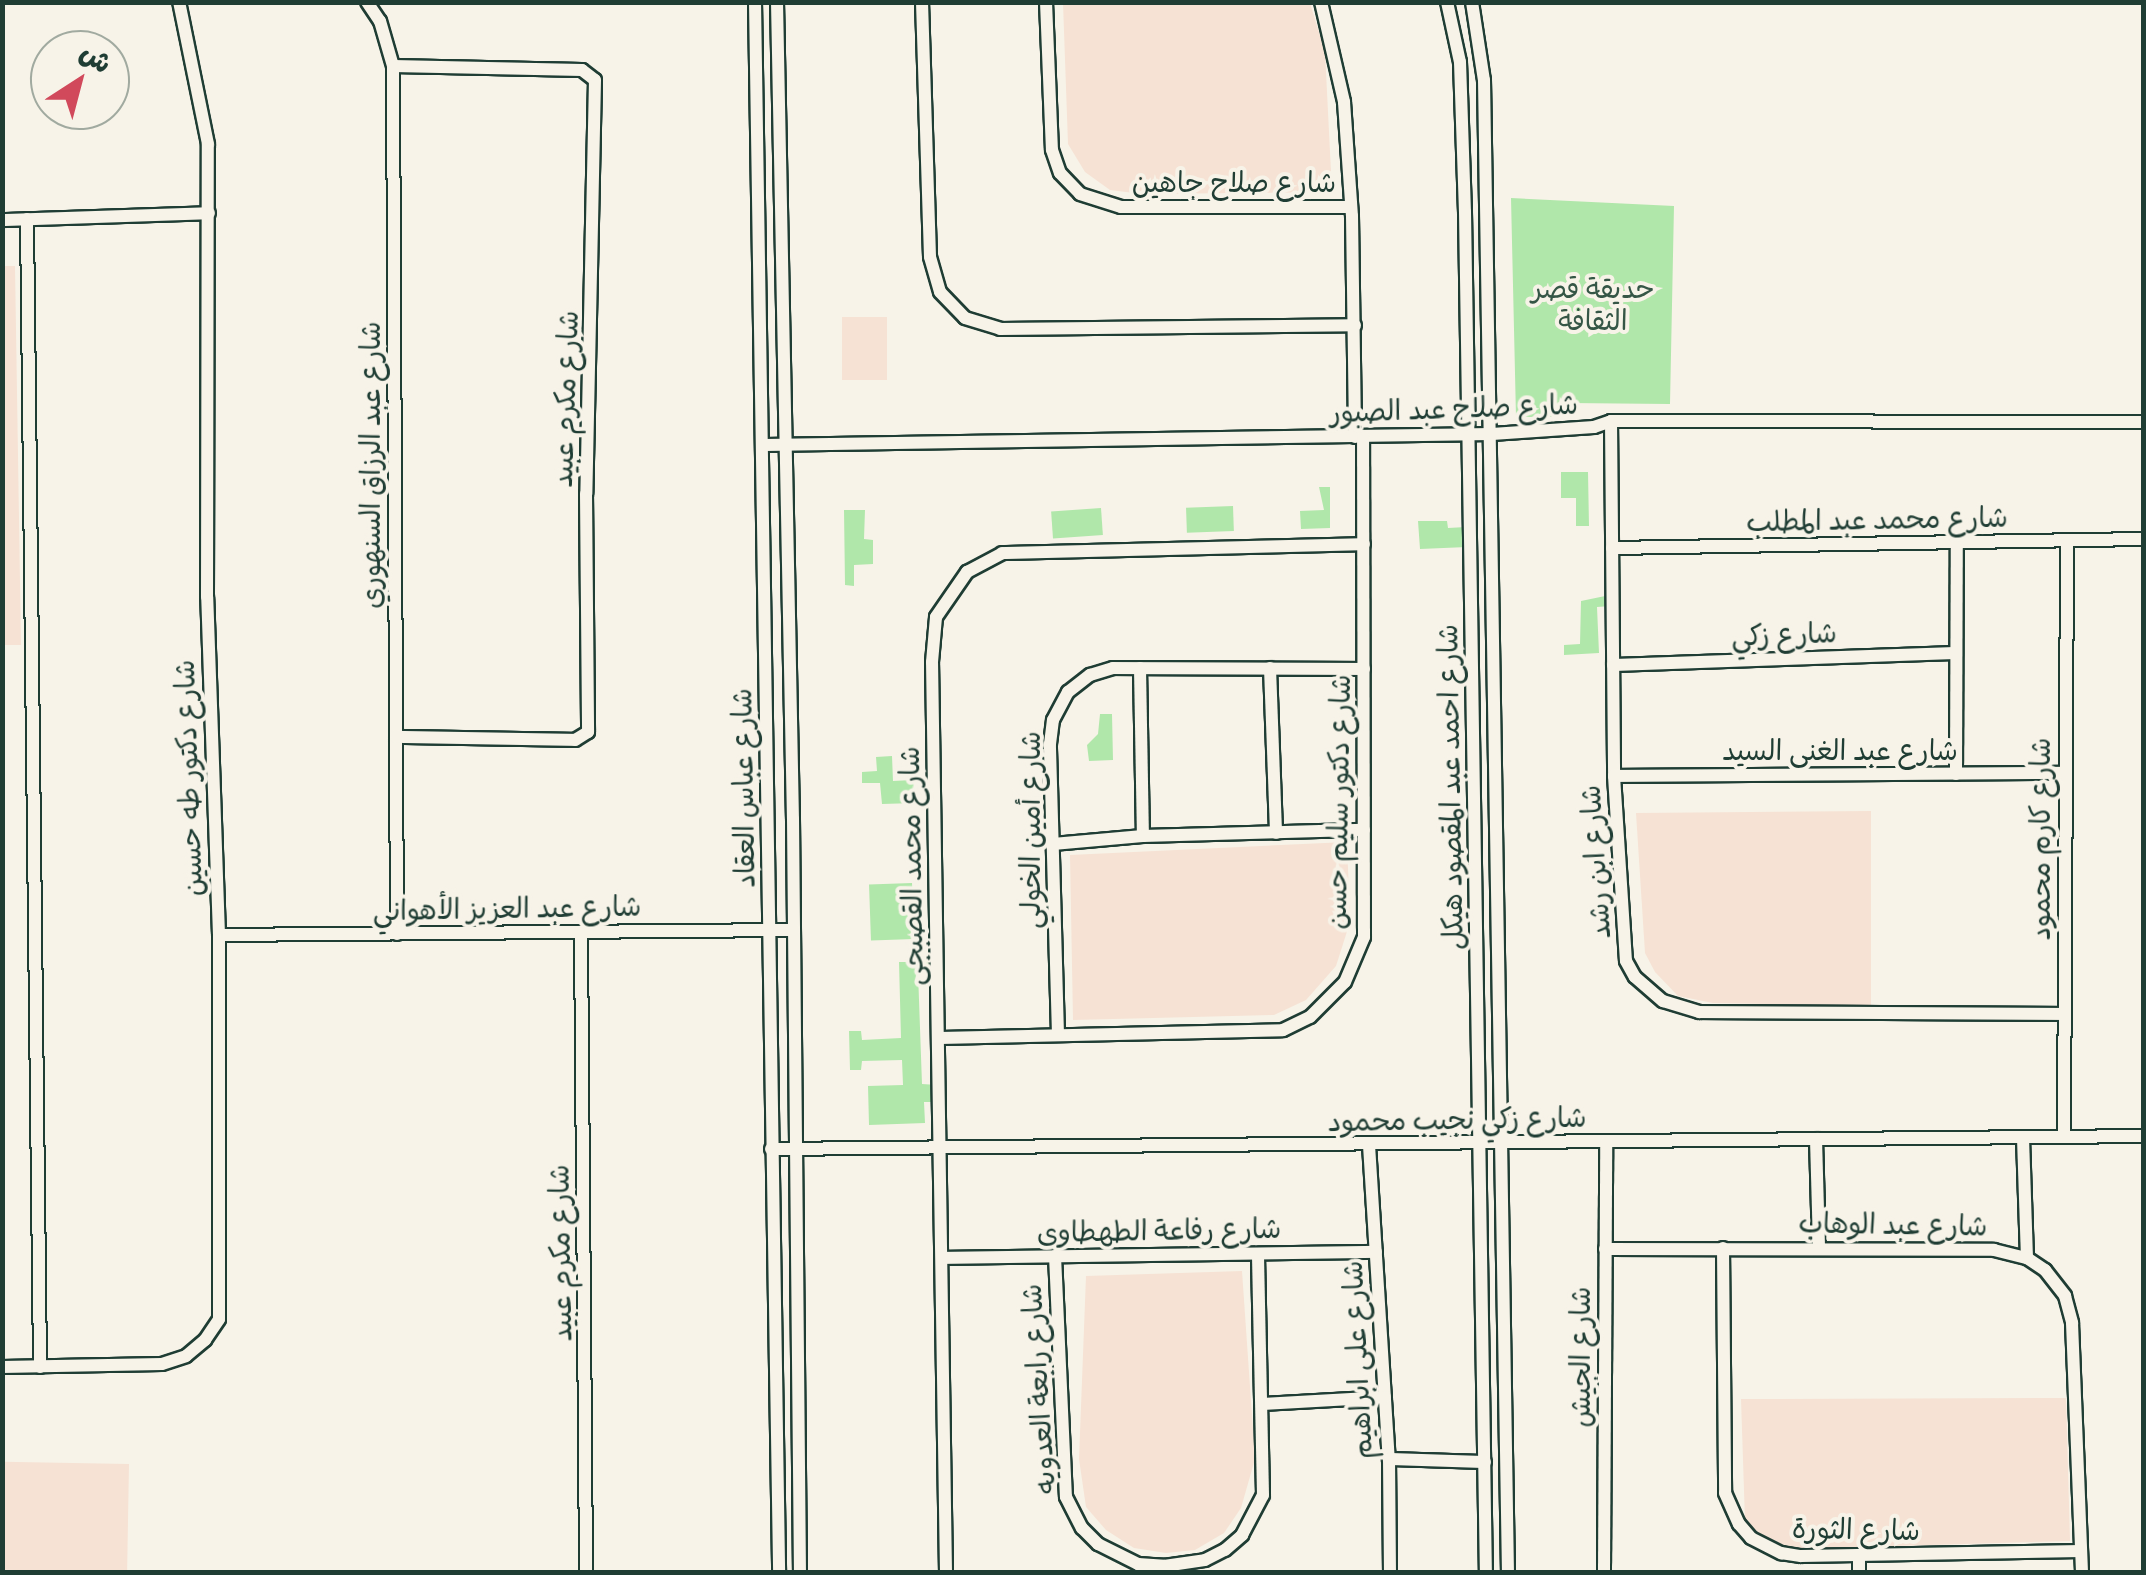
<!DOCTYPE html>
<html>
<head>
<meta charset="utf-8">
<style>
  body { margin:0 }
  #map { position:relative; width:2146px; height:1575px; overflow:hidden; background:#f7f3e8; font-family:Delius,"Playpen Sans Arabic",sans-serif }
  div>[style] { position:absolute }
  .built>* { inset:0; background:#f6e2d4; transform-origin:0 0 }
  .green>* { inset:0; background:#b0e7aa; transform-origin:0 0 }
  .roads { filter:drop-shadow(2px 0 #1f3d34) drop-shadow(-2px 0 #1f3d34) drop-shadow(0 2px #1f3d34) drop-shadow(0 -2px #1f3d34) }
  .minor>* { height:12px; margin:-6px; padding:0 6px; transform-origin:6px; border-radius:6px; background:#f7f3e8 }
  span { translate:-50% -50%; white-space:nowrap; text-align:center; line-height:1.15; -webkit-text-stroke:8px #f7f3e8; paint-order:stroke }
  .street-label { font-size:28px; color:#1f3d34 }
  .park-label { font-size:28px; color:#355646 }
  .frame { position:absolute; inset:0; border:5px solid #1f3d34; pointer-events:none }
  .north { position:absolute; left:30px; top:30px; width:100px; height:100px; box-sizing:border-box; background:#f7f3e8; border:2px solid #a1aaa0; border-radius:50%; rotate:36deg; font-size:28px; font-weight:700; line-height:40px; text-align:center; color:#1f3d34 }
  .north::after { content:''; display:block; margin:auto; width:35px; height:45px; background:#d1495b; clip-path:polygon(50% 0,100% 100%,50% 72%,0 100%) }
</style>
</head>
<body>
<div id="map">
  <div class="built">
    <i style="clip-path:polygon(1063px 3px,1310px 3px,1325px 52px,1332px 192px,1142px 194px,1110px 190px,1085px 172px,1068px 144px)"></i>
    <i style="clip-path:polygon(3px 266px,15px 266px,21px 645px,2px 645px)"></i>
    <i style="left:842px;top:317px;width:45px;height:63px"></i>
    <i style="clip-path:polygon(1871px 811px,1871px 1006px,1713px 1003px,1678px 996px,1655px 972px,1645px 953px,1636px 813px)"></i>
    <i style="clip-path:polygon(1347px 842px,1350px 922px,1336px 966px,1306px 1000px,1274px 1015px,1073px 1020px,1070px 855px)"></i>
    <i style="clip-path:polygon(1242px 1271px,1255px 1459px,1241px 1508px,1224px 1533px,1195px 1550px,1166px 1553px,1134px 1548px,1106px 1530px,1086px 1507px,1079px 1459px,1086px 1276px)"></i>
    <i style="clip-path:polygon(2066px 1398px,2070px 1541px,1788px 1549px,1765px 1544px,1745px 1521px,1741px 1399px)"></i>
    <i style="left:129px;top:1464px;width:108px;height:126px;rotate:91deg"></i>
  </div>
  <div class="green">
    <i style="clip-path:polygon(1511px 198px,1674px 206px,1670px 404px,1568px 403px,1551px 417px,1516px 417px)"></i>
    <i style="clip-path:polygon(1561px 472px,1588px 472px,1589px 526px,1576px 526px,1576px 498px,1561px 498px)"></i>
    <i style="clip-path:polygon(1319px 487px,1330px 487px,1330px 528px,1301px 529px,1300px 511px,1324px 510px)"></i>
    <i style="left:1233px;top:506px;width:25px;height:47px;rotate:88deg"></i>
    <i style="left:1101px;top:508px;width:27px;height:50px;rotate:86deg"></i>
    <i style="clip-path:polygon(844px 510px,865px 510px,864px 539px,873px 540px,873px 564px,854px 565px,854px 586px,845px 585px)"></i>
    <i style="clip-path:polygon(1418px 521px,1447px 521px,1448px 528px,1466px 527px,1467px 547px,1420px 549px)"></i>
    <i style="clip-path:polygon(1610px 595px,1611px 606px,1597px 607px,1599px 653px,1564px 655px,1564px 645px,1580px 644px,1581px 601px)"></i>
    <i style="clip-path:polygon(1100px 714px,1112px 714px,1113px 760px,1089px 761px,1087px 745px,1098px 734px)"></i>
    <i style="clip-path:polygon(892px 756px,893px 781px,913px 780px,915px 803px,882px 804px,880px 783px,862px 783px,862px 772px,877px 771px,876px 757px)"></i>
    <i style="left:912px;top:883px;width:56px;height:43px;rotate:88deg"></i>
    <i style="clip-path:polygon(899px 962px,930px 962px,930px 971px,918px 972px,922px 1084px,937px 1085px,937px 1102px,924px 1102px,925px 1123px,869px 1125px,868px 1086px,903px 1085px,902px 1060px,862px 1061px,861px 1070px,850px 1070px,849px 1031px,861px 1031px,862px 1040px,901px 1038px)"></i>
  </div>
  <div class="roads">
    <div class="minor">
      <i style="left:367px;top:2px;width:23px;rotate:56deg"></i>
      <i style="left:380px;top:21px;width:47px;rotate:73.9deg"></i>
      <i style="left:393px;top:66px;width:868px;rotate:89.74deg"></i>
      <i style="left:755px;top:2px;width:1570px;rotate:89.12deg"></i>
      <i style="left:777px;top:2px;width:817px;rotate:88.88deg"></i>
      <i style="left:793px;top:819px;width:753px;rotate:89.47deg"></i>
      <i style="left:922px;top:2px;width:255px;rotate:88.2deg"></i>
      <i style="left:930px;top:257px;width:36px;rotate:74deg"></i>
      <i style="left:940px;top:292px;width:36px;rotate:46deg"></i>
      <i style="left:965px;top:318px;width:37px;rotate:17deg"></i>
      <i style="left:1000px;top:329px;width:355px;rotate:-0.6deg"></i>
      <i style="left:1046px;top:2px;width:148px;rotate:87.7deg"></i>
      <i style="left:1052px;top:150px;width:24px;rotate:71deg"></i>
      <i style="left:1060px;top:173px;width:29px;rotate:46deg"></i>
      <i style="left:1080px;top:194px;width:43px;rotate:17.6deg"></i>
      <i style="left:1121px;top:207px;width:230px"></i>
      <i style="left:1321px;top:2px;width:103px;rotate:77deg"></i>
      <i style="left:1344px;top:102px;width:114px;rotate:86deg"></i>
      <i style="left:1352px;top:216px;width:221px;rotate:89.2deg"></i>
      <i style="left:1447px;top:2px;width:61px;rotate:77.8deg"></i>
      <i style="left:1460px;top:62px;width:150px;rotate:88.1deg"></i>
      <i style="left:1465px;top:212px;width:1360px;rotate:89.12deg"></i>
      <i style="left:1472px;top:2px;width:79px;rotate:81.3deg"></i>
      <i style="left:1484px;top:80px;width:1492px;rotate:89.08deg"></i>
      <i style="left:393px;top:66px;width:189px;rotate:1.2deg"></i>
      <i style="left:582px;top:70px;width:16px;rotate:38deg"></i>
      <i style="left:595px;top:80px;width:414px;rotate:91.2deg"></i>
      <i style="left:586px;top:494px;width:238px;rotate:89.5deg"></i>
      <i style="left:588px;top:732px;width:15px;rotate:148deg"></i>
      <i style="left:575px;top:740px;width:179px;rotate:-179deg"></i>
      <i style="left:27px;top:219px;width:1148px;rotate:89.35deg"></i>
      <i style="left:2px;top:220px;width:207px;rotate:-1.9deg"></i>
      <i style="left:1611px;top:421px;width:355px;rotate:89.5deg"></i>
      <i style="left:1614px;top:776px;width:185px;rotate:86.3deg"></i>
      <i style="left:1626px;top:961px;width:18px;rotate:61deg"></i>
      <i style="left:1635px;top:977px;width:37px;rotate:41deg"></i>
      <i style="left:1663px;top:1001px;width:38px;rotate:17deg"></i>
      <i style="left:1699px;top:1012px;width:366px;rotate:0.3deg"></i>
      <i style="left:765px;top:445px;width:727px;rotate:-0.87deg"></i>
      <i style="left:1492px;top:434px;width:102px;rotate:-3.9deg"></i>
      <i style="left:1594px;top:427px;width:18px;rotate:-19deg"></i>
      <i style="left:1611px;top:421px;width:533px;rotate:0.11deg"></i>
      <i style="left:1612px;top:548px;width:532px;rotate:-0.97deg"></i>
      <i style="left:1613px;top:665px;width:343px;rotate:-2deg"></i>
      <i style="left:1140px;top:668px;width:168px;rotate:89deg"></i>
      <i style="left:1270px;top:668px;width:165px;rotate:87.9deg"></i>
      <i style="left:1956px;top:774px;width:232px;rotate:-89.8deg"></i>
      <i style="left:1614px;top:776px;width:452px;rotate:-0.4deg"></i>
      <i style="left:1053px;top:844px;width:90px;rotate:-5.1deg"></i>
      <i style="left:1143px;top:836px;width:221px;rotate:-1.6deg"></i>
      <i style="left:581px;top:932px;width:640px;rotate:89.55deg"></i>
      <i style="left:219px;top:935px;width:575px;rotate:-0.5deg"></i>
      <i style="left:1058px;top:1035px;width:291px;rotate:-91.6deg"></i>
      <i style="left:1050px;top:744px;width:24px;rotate:-83deg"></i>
      <i style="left:1053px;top:720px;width:32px;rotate:-62deg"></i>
      <i style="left:1068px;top:692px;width:28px;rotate:-38deg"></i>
      <i style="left:1090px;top:675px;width:24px;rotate:-17deg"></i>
      <i style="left:1113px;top:668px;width:251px;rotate:0.2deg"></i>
      <i style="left:940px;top:1038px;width:343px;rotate:-1.3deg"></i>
      <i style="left:1283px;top:1030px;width:30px;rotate:-26deg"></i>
      <i style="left:1310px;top:1017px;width:49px;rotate:-45deg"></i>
      <i style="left:1345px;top:982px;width:49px;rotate:-67.1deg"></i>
      <i style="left:1364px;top:937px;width:500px;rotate:-90.11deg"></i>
      <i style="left:2064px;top:1137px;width:596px;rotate:-89.71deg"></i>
      <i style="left:2023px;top:1138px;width:120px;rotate:88.1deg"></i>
      <i style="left:1816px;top:1139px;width:109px;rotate:88.4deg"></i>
      <i style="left:1369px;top:1145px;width:315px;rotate:86.4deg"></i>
      <i style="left:1389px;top:1459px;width:113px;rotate:89.5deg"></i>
      <i style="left:771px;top:1149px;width:1373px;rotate:-0.54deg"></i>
      <i style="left:1723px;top:1248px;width:245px;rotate:89.5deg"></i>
      <i style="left:1725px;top:1493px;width:34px;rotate:66deg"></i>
      <i style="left:1739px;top:1524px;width:18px;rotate:49deg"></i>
      <i style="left:1751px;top:1538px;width:34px;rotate:27deg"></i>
      <i style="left:1781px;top:1553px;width:20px;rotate:9deg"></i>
      <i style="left:1801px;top:1556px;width:280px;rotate:-1deg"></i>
      <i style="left:1605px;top:1249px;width:389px;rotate:0.1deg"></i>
      <i style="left:1994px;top:1250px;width:34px;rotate:14deg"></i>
      <i style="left:2027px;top:1258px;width:22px;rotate:34deg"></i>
      <i style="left:2045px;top:1270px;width:33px;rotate:52deg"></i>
      <i style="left:2065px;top:1296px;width:28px;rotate:75deg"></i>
      <i style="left:2072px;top:1323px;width:249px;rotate:87.7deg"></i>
      <i style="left:1055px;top:1256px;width:241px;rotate:87.4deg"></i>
      <i style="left:1066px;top:1497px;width:35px;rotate:63deg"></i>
      <i style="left:1082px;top:1528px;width:23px;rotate:45deg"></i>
      <i style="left:1098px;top:1544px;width:45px;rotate:26.6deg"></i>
      <i style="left:1138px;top:1564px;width:26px;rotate:4deg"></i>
      <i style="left:1164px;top:1566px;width:41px;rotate:-8.3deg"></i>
      <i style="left:1205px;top:1560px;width:22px;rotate:-27deg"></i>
      <i style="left:1225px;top:1550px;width:23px;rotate:-41deg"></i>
      <i style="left:1242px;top:1535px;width:45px;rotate:-62.3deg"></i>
      <i style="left:1263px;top:1495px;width:241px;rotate:-91.2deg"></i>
      <i style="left:943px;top:1258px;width:433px;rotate:-0.8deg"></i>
      <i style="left:2px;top:1367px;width:160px;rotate:-1.1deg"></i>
      <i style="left:162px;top:1364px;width:25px;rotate:-18deg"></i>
      <i style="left:186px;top:1356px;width:25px;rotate:-40deg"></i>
      <i style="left:205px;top:1340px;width:25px;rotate:-56deg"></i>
      <i style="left:219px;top:1319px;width:384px;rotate:-90deg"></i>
      <i style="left:219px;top:935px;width:338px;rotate:-92deg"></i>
      <i style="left:207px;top:597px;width:453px;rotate:-89.9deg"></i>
      <i style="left:208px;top:144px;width:145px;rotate:-101.5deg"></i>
      <i style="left:1264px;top:1404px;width:121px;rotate:-3.3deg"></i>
      <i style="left:1389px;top:1459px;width:96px;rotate:1.8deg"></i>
      <i style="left:1859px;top:1557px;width:15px;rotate:90deg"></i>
      <i style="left:946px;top:1572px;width:910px;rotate:-90.88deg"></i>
      <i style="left:932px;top:662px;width:45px;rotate:-84.9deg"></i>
      <i style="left:936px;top:617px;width:55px;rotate:-55.4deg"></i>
      <i style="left:967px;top:572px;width:40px;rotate:-28deg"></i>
      <i style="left:1002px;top:553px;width:362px;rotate:-1.4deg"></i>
      <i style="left:1604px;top:1572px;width:430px;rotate:-89.7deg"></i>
    </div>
  </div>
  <div class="street-label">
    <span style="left:1234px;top:182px">شارع صلاح جاهين</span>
    <span style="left:565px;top:399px;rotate:-88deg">شارع مكرم عبيد</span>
    <span style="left:1454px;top:408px;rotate:-2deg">شارع صلاح عبد الصبور</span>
    <span style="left:370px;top:465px;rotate:-90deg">شارع عبد الرزاق السنهوري</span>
    <span style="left:1877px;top:519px;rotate:-1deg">شارع محمد عبد المطلب</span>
    <span style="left:1784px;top:634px;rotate:-2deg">شارع زكي</span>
    <span style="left:1840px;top:750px">شارع عبد الغنى السيد</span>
    <span style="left:188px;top:778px;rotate:-92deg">شارع دكتور طه حسين</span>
    <span style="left:1450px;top:787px;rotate:-91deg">شارع احمد عبد المقصود هيكل</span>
    <span style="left:743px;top:788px;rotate:-91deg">شارع عباس العقاد</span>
    <span style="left:1338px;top:802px;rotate:-89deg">شارع دكتور سليم حسن</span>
    <span style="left:1030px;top:830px;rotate:-90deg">شارع أمين الخولي</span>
    <span style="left:2040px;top:839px;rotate:-90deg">شارع كارم محمود</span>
    <span style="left:1595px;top:862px;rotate:-94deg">شارع ابن رشد</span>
    <span style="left:911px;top:866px;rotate:-91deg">شارع محمد القصبجى</span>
    <span style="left:507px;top:908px;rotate:-1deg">شارع عبد العزيز الأهواني</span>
    <span style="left:1457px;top:1119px;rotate:-1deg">شارع زكي نجيب محمود</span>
    <span style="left:1893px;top:1224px;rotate:1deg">شارع عبد الوهاب</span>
    <span style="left:1159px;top:1230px;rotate:-1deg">شارع رفاعة الطهطاوى</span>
    <span style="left:560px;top:1253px;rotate:-91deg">شارع مكرم عبيد</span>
    <span style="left:1580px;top:1357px;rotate:-90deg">شارع الجيش</span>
    <span style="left:1357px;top:1360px;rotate:-93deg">شارع على ابراهيم</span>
    <span style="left:1038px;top:1389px;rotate:-94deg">شارع رابعة العدويه</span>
    <span style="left:1856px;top:1529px;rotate:1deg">شارع الثورة</span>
  </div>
  <div class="park-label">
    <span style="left:1593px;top:304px">حديقة قصر<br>الثقافة</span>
  </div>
  <div class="frame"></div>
  <div class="north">ش</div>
</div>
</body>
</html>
